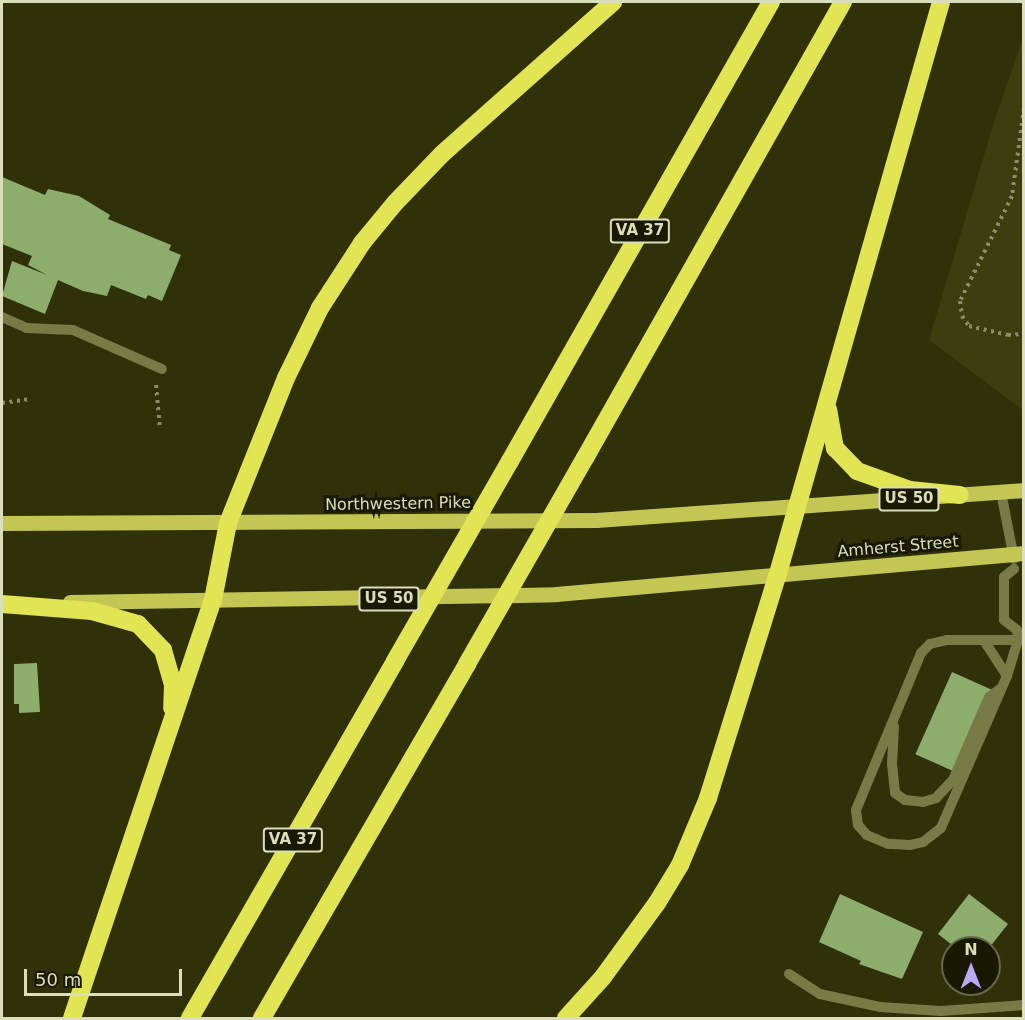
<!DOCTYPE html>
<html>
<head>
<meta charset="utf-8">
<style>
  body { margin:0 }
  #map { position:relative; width:1025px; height:1020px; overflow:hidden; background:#303109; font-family:"DejaVu Sans",sans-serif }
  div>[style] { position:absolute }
  .built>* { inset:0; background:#3d3e10 }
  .building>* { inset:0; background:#8cad6c; transform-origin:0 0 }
  .path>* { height:4px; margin-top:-2px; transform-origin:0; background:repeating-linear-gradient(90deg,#8b8d68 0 3px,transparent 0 7.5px) }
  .lane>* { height:10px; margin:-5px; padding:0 5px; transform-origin:5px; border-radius:5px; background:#797b46 }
  .primary>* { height:15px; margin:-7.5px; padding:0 7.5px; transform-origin:7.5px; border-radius:7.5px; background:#c3c652 }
  .highway>* { height:18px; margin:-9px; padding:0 9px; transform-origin:9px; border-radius:9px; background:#e1e453 }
  .highway-bridge>* { height:18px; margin:-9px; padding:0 9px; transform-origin:9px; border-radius:9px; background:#e1e453 }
  span { translate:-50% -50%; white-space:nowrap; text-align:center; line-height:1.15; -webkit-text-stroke:6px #181900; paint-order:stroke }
  .shield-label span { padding:2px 4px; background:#181900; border:2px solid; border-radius:4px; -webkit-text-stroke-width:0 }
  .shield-label { font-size:15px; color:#dbdeba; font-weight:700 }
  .street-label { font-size:16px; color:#dbdeba }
  .frame { position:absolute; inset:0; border:3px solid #dbdeba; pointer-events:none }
  .north { position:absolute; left:941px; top:936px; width:60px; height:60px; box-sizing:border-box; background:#181900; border:2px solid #66684a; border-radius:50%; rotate:0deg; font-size:16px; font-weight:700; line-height:24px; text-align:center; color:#dbdeba }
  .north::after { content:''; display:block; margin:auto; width:21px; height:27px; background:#b7abf8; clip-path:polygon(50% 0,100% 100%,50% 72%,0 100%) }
  .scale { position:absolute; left:24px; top:969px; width:158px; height:27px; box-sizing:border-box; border:3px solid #dbdeba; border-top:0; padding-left:8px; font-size:18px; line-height:21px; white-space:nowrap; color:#dbdeba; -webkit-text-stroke:4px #181900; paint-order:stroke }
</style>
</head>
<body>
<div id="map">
  <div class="built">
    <i style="clip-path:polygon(1023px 38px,1024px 410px,1023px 410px,929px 340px,994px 122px)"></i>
  </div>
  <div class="building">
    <i style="clip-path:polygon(2px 177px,45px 195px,48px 189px,79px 196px,110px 215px,108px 219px,171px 245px,169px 250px,181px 255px,162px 301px,148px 295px,146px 299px,111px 285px,107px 296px,83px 291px,58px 280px,45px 314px,2px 296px,12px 261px,47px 275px,28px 265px,32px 256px,2px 244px)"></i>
    <i style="clip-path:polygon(37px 663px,40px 712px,19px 713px,19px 704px,14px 704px,14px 664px)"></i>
    <i style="left:952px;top:672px;width:43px;height:90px;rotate:24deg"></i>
    <i style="clip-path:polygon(840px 894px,923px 932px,902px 979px,859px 964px,861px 961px,819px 942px)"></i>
    <i style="clip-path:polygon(969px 894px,1008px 924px,989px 948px,956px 948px,938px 934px)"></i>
  </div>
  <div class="path">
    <i style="left:1024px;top:108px;width:89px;rotate:97.8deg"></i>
    <i style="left:1012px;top:196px;width:117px;rotate:116.3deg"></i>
    <i style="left:960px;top:301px;width:15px;rotate:82deg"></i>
    <i style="left:962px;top:316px;width:12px;rotate:55deg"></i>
    <i style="left:969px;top:326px;width:40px;rotate:13deg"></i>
    <i style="left:1008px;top:335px;width:16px;rotate:-4deg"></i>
    <i style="left:156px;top:385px;width:44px;rotate:84.8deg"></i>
    <i style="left:2px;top:403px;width:27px;rotate:-8deg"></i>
  </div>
  <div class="lane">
    <i style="left:2px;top:317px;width:27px;rotate:24deg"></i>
    <i style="left:27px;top:328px;width:46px;rotate:2.5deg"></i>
    <i style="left:73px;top:330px;width:97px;rotate:23.7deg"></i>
    <i style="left:1001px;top:492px;width:68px;rotate:79deg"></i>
    <i style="left:985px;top:642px;width:40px;rotate:57.1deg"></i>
    <i style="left:1007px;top:676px;width:166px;rotate:113.5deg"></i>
    <i style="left:941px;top:828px;width:23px;rotate:142deg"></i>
    <i style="left:923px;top:842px;width:13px;rotate:167deg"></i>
    <i style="left:910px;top:845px;width:22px;rotate:-177deg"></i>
    <i style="left:888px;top:844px;width:23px;rotate:-157deg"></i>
    <i style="left:867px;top:835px;width:13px;rotate:-132deg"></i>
    <i style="left:858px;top:825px;width:15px;rotate:-98deg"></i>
    <i style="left:856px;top:810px;width:170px;rotate:-67.5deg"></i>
    <i style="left:921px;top:653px;width:13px;rotate:-45deg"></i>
    <i style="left:930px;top:644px;width:17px;rotate:-13deg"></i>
    <i style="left:947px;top:640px;width:71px"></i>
    <i style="left:1007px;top:676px;width:38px;rotate:-73deg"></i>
    <i style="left:1018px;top:640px;width:10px;rotate:-96deg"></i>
    <i style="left:1017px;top:630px;width:16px;rotate:-142deg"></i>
    <i style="left:1004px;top:620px;width:43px;rotate:-90deg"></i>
    <i style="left:1004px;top:577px;width:13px;rotate:-39deg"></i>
    <i style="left:894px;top:726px;width:38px;rotate:93deg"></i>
    <i style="left:892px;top:764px;width:29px;rotate:84deg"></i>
    <i style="left:895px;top:793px;width:12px;rotate:35deg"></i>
    <i style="left:905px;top:800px;width:18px;rotate:6deg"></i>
    <i style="left:923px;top:802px;width:14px;rotate:-17deg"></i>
    <i style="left:936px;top:798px;width:25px;rotate:-47deg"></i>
    <i style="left:953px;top:780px;width:90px;rotate:-66.6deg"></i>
    <i style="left:989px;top:697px;width:14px;rotate:-36deg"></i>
    <i style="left:789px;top:974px;width:37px;rotate:33deg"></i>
    <i style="left:820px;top:994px;width:61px;rotate:12.2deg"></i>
    <i style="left:880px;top:1007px;width:61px;rotate:3.8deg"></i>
    <i style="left:941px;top:1011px;width:83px;rotate:-4.1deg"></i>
  </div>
  <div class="primary">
    <i style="left:2px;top:523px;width:594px;rotate:-0.29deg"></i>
    <i style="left:596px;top:520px;width:429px;rotate:-4deg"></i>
    <i style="left:70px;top:602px;width:486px;rotate:-0.9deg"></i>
    <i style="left:556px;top:594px;width:470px;rotate:-5deg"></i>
  </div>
  <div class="highway">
    <i style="left:828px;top:409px;width:40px;rotate:80deg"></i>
    <i style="left:835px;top:448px;width:32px;rotate:46deg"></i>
    <i style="left:857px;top:471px;width:56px;rotate:19.7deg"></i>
    <i style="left:910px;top:490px;width:50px;rotate:5.7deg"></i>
    <i style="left:585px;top:458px;width:524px;rotate:-60.5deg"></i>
    <i style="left:510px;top:461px;width:528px;rotate:-60.38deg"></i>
    <i style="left:2px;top:604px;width:90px;rotate:4.4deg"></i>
    <i style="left:92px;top:611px;width:48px;rotate:15.8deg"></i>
    <i style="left:138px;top:624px;width:36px;rotate:46deg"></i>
    <i style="left:163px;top:650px;width:36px;rotate:74deg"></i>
    <i style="left:173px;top:685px;width:23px;rotate:92deg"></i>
    <i style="left:72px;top:1018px;width:441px;rotate:-71.4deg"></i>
    <i style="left:213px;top:600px;width:78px;rotate:-79deg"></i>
    <i style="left:228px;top:523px;width:156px;rotate:-68.2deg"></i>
    <i style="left:286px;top:378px;width:78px;rotate:-64.1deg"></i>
    <i style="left:320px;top:308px;width:77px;rotate:-57.1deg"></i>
    <i style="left:362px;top:243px;width:52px;rotate:-50.5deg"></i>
    <i style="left:395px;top:203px;width:68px;rotate:-46.2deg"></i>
    <i style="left:442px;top:154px;width:229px;rotate:-41.6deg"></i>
    <i style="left:190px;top:1018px;width:412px;rotate:-60.1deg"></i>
    <i style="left:262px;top:1018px;width:409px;rotate:-59.9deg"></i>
    <i style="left:566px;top:1018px;width:55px;rotate:-47.9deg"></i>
    <i style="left:603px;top:977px;width:92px;rotate:-53.9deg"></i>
    <i style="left:657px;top:903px;width:44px;rotate:-58.8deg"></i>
    <i style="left:680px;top:865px;width:73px;rotate:-67.3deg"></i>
    <i style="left:708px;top:798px;width:232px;rotate:-72.7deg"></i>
    <i style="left:777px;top:577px;width:598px;rotate:-74.08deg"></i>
  </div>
  <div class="highway-bridge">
    <i style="left:395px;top:661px;width:231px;rotate:-60.1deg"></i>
    <i style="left:467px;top:664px;width:237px;rotate:-60.2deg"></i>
  </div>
  <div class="shield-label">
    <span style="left:640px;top:231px">VA 37</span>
    <span style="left:909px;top:499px">US 50</span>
    <span style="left:389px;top:599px">US 50</span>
    <span style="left:293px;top:840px">VA 37</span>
  </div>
  <div class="street-label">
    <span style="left:398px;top:504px;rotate:-1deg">Northwestern Pike</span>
    <span style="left:898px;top:547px;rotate:-5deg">Amherst Street</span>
  </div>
  <div class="frame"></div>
  <div class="north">N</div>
  <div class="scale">50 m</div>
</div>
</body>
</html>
